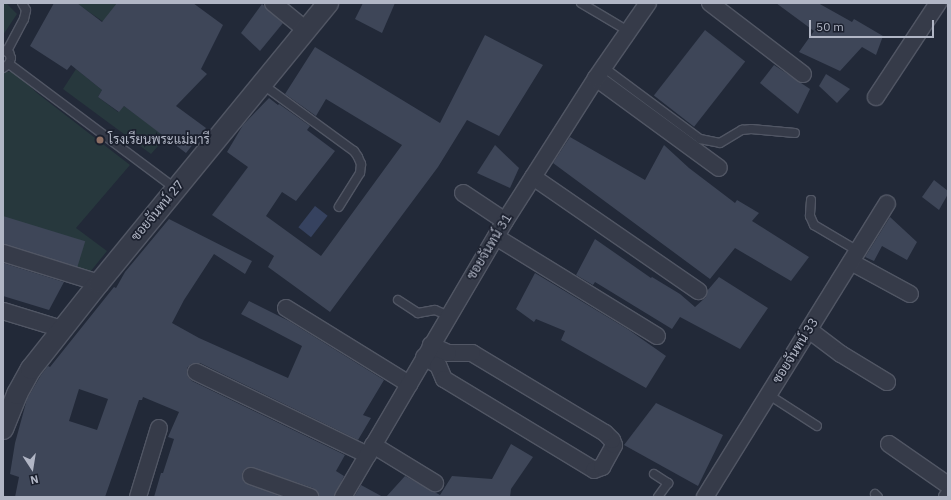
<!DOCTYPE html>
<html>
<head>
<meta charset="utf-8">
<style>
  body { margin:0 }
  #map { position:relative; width:951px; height:500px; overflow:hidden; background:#222938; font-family:"IBM Plex Sans",Sarabun,sans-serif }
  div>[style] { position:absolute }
  .green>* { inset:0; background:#27383d }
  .water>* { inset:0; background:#36425f; transform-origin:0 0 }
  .building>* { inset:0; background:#3e4658; transform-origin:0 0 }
  .roads { filter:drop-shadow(1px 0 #515664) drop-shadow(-1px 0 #515664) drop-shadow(0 1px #515664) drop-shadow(0 -1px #515664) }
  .service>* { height:8px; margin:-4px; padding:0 4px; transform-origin:4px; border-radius:4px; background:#363b49 }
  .minor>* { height:16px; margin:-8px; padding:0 8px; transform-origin:8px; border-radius:8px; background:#363b49 }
  .tertiary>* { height:20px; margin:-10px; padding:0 10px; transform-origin:10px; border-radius:10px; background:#363b49 }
  .dots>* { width:11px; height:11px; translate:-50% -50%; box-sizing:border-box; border:2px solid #1b202e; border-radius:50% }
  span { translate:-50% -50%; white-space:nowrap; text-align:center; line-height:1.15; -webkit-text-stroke:3.5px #1b202e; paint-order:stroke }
  .poi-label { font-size:13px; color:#b1b6c5 }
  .left { translate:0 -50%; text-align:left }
  .street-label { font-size:13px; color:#b1b6c5 }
  .frame { position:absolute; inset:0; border:4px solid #b1b6c5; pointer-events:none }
  .north { position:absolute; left:12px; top:448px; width:40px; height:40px; -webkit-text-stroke:3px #1b202e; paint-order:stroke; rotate:168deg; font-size:11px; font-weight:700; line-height:16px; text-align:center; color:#b1b6c5 }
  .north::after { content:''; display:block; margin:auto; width:14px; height:18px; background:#b1b6c5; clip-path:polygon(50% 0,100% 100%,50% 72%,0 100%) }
  .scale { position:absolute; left:809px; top:20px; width:125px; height:18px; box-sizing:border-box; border:2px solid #b1b6c5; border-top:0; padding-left:5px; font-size:12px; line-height:14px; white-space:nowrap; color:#b1b6c5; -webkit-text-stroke:3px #1b202e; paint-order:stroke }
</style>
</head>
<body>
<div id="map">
  <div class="green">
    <i style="clip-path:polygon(3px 3px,6px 3px,17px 14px,3px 35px)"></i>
    <i style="clip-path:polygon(76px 3px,127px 3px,108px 25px)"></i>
    <i style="clip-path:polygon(76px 69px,102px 90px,98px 97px,118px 112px,124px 106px,166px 137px,151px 154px,63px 89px)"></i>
    <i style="clip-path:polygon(5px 72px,12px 72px,21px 78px,37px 93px,130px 165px,76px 228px,107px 251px,86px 277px,3px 251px,3px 73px)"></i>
  </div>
  <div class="water">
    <i style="left:315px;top:206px;width:16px;height:27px;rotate:38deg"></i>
  </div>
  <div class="building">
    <i style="clip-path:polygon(54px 3px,77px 3px,102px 22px,117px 3px,193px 3px,223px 25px,201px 69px,207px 74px,176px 106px,206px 128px,186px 153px,124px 106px,119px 112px,98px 97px,102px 90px,71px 65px,67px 70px,30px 46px)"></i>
    <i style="clip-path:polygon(363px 3px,395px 3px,382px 33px,355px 19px)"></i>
    <i style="clip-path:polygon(776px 3px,818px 3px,852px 22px,854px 19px,883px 36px,876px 55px,862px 47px,840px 71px,799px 52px,814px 31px)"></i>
    <i style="clip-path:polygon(262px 4px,283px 23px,260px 51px,241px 33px)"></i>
    <i style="left:705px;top:30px;width:51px;height:83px;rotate:38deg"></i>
    <i style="clip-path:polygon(485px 35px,543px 65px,499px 136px,467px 120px,438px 167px,330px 312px,268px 267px,274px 256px,212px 215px,248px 167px,227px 152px,243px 125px,269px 98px,278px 105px,279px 104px,310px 126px,307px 130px,335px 151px,296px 201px,282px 192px,266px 216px,321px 256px,402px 145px,326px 99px,316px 116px,285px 94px,315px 47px,440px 123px)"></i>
    <i style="clip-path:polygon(774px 65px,810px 89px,798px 114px,760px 83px)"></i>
    <i style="clip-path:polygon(826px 74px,850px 89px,837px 103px,819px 86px)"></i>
    <i style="clip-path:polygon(570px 137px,645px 180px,664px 145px,689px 168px,735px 203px,737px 200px,759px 213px,752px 221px,809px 257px,791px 281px,735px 248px,710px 279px,553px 163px)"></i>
    <i style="clip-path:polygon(495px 145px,519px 168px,510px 188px,477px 173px)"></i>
    <i style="clip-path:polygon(934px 180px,948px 191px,948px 194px,939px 210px,922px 197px)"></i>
    <i style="left:3px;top:216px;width:86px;height:28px;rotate:17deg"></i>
    <i style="clip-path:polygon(890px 217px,917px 242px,907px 260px,882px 246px,874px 261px,865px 257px)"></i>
    <i style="clip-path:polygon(evenodd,169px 219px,252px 261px,245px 274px,214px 254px,184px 300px,172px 323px,199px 338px,288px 378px,302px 346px,241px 314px,249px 301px,289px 321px,384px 380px,363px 415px,371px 418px,358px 440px,200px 363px,191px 364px,187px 368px,188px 377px,192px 381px,345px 455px,336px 471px,344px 476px,334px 497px,319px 497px,317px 491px,313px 488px,250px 467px,245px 469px,242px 473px,244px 482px,282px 497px,154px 497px,161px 473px,163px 473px,174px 439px,168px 437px,179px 412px,143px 397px,142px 400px,139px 400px,105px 497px,15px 497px,19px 477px,10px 474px,15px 443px,27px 399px,41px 375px,48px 366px,50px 367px,114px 287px,116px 288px,125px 272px,169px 219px,79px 389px,108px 399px,97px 430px,69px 421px,79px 389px)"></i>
    <i style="clip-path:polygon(595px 239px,651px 278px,652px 277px,680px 294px,695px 307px,706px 297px,707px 291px,719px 277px,768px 308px,740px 349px,680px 317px,672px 329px,595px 282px,593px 285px,576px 275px)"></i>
    <i style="clip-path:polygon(3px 263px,64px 282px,49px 310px,3px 296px)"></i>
    <i style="clip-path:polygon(535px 273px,629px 330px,666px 356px,646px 388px,561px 340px,565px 331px,536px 319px,534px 322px,516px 309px)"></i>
    <i style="clip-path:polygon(656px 403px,723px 435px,698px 486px,624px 445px)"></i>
    <i style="clip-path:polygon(511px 444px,533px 457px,511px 489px,510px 497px,386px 497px,405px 476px,440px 495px,452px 476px,492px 479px)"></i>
    <i style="clip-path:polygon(361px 485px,383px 497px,354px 497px)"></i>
  </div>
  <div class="roads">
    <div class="service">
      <i style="left:581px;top:3px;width:55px;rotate:30.8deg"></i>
      <i style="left:3px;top:50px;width:7px;rotate:27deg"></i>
      <i style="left:9px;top:53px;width:5px;rotate:68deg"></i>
      <i style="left:11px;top:58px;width:6px;rotate:108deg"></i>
      <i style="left:9px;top:64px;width:7px;rotate:146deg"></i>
      <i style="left:7px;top:51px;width:36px;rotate:-62deg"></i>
      <i style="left:24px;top:19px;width:9px;rotate:-77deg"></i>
      <i style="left:26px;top:10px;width:8px;rotate:-120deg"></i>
      <i style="left:9px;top:64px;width:209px;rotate:36.8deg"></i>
      <i style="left:603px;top:67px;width:121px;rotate:36.6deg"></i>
      <i style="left:700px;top:139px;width:20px;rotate:11deg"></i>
      <i style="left:720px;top:143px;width:26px;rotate:-31deg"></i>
      <i style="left:742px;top:130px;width:9px;rotate:-6deg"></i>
      <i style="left:751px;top:129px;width:44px;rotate:5.2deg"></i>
      <i style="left:262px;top:84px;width:114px;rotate:36.1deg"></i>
      <i style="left:354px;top:151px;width:7px;rotate:56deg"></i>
      <i style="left:358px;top:157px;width:8px;rotate:67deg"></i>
      <i style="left:361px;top:164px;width:9px;rotate:96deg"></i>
      <i style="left:360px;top:173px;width:40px;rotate:122deg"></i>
      <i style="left:811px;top:200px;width:16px;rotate:94deg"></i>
      <i style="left:810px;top:216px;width:10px;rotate:66deg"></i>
      <i style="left:814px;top:225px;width:51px;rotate:30.6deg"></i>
      <i style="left:398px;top:300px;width:24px;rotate:33deg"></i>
      <i style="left:418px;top:313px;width:17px;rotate:-10deg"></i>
      <i style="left:435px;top:310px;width:15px;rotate:23deg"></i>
      <i style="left:769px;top:395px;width:57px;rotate:32.9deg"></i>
      <i style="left:654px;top:474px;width:17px;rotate:33deg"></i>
      <i style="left:668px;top:483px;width:17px;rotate:126deg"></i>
      <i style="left:875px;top:494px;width:4px;rotate:45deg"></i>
    </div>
    <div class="minor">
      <i style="left:273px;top:3px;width:43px;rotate:39.3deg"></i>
      <i style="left:710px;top:3px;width:117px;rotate:37.4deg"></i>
      <i style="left:596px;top:78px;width:152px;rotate:36.2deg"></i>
      <i style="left:876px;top:97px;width:113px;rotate:-56.6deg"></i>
      <i style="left:533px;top:177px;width:201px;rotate:34.6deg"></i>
      <i style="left:463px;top:193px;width:50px;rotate:33.7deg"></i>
      <i style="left:496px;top:237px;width:189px;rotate:31.6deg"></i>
      <i style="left:3px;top:253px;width:101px;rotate:17.4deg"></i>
      <i style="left:851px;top:262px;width:67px;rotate:28.5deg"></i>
      <i style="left:286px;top:308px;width:145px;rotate:31.7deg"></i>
      <i style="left:3px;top:311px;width:62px;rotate:17deg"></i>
      <i style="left:809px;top:330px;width:40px;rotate:37deg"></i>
      <i style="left:841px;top:354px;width:54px;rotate:31.3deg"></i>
      <i style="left:424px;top:357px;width:16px;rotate:30deg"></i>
      <i style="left:438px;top:365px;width:15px;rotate:67deg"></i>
      <i style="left:444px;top:379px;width:175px;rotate:31.2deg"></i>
      <i style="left:594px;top:470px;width:9px;rotate:-21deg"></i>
      <i style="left:602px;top:467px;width:25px;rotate:-61deg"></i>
      <i style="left:614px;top:445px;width:5px;rotate:-112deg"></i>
      <i style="left:612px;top:440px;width:10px;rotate:-135deg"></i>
      <i style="left:605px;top:433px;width:155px;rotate:-149deg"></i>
      <i style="left:472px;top:353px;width:24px;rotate:180deg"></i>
      <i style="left:448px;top:353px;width:19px;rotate:-155deg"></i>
      <i style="left:196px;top:372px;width:191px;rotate:25.8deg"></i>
      <i style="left:889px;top:444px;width:72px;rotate:34.8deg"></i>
      <i style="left:373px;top:445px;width:73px;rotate:31.5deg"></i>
      <i style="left:251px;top:476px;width:63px;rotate:19.6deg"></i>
      <i style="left:138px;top:497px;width:72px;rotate:-73.1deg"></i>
      <i style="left:343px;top:497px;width:320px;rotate:-59.6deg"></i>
      <i style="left:505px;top:221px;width:169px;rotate:-57.5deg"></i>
      <i style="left:596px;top:78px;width:91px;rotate:-55.3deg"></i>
      <i style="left:705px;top:497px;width:345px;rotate:-58.2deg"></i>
      <i style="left:947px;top:497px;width:1px;rotate:-45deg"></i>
    </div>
    <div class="tertiary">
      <i style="left:3px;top:429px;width:38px;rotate:-68deg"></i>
      <i style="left:17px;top:394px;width:29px;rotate:-61deg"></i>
      <i style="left:31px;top:369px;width:110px;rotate:-51.7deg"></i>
      <i style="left:99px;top:283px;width:362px;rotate:-50.7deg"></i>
    </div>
  </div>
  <div class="dots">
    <i style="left:100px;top:140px;background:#8d6e63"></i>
  </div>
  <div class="poi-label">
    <span class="left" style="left:108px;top:140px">โรงเรียนพระแม่มารี</span>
  </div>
  <div class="street-label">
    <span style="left:158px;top:211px;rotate:-50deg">ซอยจันทน์ 27</span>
    <span style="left:490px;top:247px;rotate:-59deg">ซอยจันทน์ 31</span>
    <span style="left:796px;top:351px;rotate:-58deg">ซอยจันทน์ 33</span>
  </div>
  <div class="frame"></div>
  <div class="north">N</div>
  <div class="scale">50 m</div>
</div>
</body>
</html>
